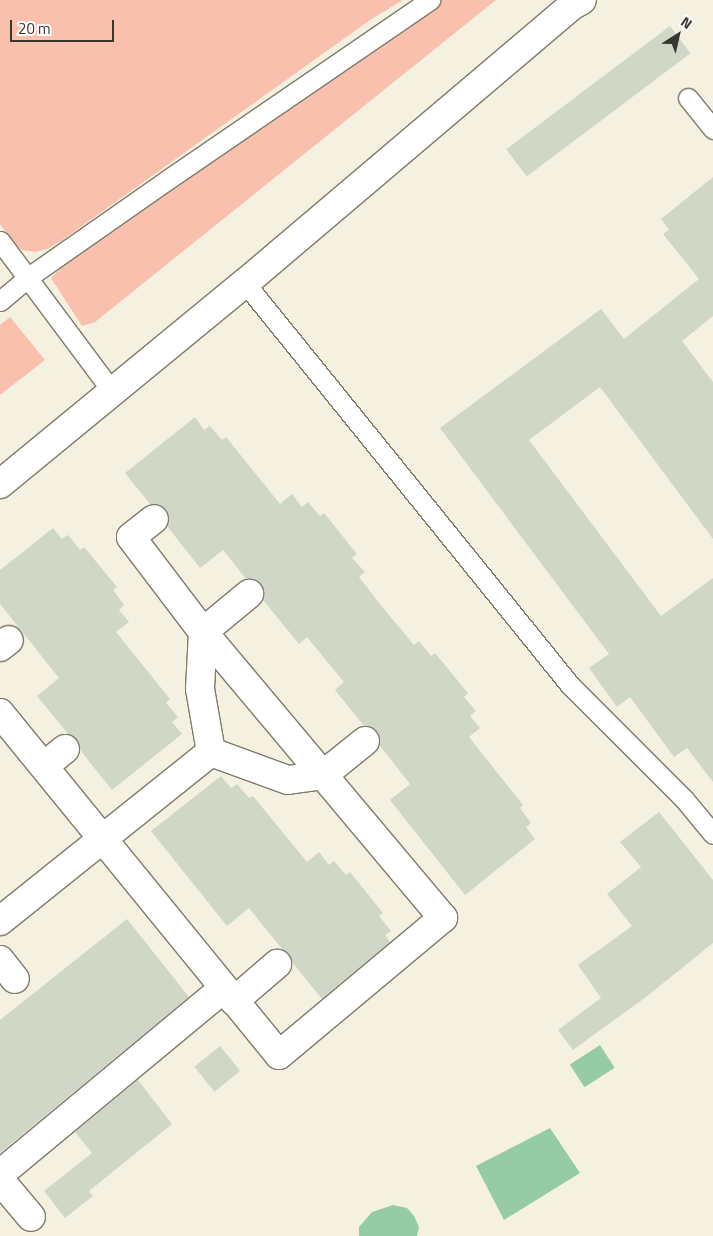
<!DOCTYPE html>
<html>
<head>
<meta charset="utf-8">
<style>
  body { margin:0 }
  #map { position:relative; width:713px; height:1236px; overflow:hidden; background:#f5f1e0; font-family:"Titillium Web",sans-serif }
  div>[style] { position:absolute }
  .green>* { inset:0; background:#f8c0ad }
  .water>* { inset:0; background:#95cca7; transform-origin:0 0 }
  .building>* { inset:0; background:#d0d7c7; transform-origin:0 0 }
  .roads { filter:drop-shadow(1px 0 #7f7c6c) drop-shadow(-1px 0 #7f7c6c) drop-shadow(0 1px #7f7c6c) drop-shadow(0 -1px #7f7c6c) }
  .lane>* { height:19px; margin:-9.5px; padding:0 9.5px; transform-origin:9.5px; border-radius:9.5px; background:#fff }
  .street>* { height:28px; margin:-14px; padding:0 14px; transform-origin:14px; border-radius:14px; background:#fff }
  span { translate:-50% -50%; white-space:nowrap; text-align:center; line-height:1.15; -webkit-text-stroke:4px #fff; paint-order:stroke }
  .north { position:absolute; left:653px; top:10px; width:50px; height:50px; -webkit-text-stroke:4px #fff; paint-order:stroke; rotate:35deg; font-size:14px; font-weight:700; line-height:20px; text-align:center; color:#37362f }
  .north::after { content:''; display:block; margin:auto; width:18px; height:22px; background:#37362f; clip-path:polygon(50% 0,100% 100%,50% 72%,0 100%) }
  .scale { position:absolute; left:10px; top:20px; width:104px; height:22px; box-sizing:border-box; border:2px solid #37362f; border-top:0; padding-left:6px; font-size:15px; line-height:18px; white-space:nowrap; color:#37362f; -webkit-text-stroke:4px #fff; paint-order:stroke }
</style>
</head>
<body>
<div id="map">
  <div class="green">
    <i style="clip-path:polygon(0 0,403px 0,370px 20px,61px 241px,47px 249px,35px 252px,22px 250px,13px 243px,0 224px)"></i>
    <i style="clip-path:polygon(441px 0,496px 0,95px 322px,82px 326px,51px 278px,62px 267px,163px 191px)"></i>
    <i style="clip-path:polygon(10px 317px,45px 360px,0 395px,0 325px)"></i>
  </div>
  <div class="water">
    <i style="left:600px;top:1045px;width:27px;height:36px;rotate:57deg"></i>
    <i style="clip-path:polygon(550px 1128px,580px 1173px,504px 1220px,476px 1166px)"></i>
    <i style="clip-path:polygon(393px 1205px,407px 1208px,414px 1216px,419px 1227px,417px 1236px,359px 1236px,359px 1227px,372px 1212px)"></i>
  </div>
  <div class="building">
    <i style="left:670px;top:26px;width:34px;height:205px;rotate:53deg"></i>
    <i style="clip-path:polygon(713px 177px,713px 316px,682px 341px,713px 382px,713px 539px,600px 387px,529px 440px,661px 616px,713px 578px,713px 782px,687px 748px,674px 757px,630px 697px,617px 707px,589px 668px,609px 654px,440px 428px,601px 309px,624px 339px,699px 279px,663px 234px,669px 230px,661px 219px)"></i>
    <i style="clip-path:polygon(195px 417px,204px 430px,210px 426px,222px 440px,226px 437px,280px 504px,292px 494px,302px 507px,308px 502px,320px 516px,324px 513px,357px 554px,352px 558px,365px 572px,359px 577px,384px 609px,414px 645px,419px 641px,431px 656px,435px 653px,468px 693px,464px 697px,476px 711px,470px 716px,480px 728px,469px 737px,523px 805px,520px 808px,531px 823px,526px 827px,535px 839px,465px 895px,390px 800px,410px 784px,380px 746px,380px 738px,377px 732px,371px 727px,364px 726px,335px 690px,344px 682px,307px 637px,299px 644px,263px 600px,264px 592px,261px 584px,255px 580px,246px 579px,223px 550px,200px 568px,167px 526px,169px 517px,166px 509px,159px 504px,150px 504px,125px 473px)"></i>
    <i style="clip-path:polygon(53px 528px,62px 539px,68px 535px,80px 550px,84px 547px,117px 587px,113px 590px,124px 605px,119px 610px,129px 622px,116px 632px,170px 699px,166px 703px,178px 717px,172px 722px,182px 734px,112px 790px,80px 750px,77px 740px,68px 734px,37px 696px,59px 678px,0 604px,0 570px)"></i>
    <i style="clip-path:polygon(221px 776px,231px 788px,237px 784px,249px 798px,253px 796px,307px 862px,319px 852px,329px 865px,334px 861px,346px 875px,350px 872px,383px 913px,379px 916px,391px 931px,385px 935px,390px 942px,322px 999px,292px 962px,289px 954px,282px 949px,249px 908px,227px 926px,151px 831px)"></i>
    <i style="clip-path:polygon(659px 812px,713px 880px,713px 943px,646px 997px,573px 1050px,558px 1030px,601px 998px,578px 965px,632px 926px,607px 894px,641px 867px,620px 842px)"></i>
    <i style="clip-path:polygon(127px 919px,189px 997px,0 1153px,0 1020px)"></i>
    <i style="left:220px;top:1046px;width:32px;height:33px;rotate:51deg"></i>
    <i style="clip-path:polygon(138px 1080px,172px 1124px,89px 1191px,93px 1196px,65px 1218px,44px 1191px,92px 1153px,75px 1132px)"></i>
  </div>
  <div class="roads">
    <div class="lane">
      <i style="left:688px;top:98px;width:40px;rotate:51deg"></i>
      <i style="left:0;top:241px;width:187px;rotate:53.3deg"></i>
      <i style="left:245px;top:283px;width:517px;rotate:51.05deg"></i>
      <i style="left:570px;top:685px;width:161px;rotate:45deg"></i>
      <i style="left:684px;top:799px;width:45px;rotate:50.4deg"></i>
      <i style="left:0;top:301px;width:35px;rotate:-40deg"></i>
      <i style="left:27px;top:278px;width:171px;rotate:-35deg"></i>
      <i style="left:167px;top:180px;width:319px;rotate:-34.4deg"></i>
    </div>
    <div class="street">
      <i style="left:0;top:484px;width:317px;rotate:-39.4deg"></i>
      <i style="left:245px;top:283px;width:430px;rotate:-40.3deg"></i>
      <i style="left:573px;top:5px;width:10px;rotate:-29deg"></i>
      <i style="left:0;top:647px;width:11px;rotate:-38deg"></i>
      <i style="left:0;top:713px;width:441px;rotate:50.8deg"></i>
      <i style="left:279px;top:1055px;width:214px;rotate:-39.9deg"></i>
      <i style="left:443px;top:918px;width:373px;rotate:-130deg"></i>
      <i style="left:203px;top:632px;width:119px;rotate:-127.2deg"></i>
      <i style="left:131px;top:537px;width:29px;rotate:-38deg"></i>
      <i style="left:211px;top:752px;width:64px;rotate:-99.9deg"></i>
      <i style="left:200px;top:689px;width:57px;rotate:-87deg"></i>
      <i style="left:203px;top:632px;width:60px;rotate:-39.6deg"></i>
      <i style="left:211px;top:752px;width:82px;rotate:20deg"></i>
      <i style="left:288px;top:780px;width:35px;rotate:-8deg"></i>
      <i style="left:323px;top:775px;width:54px;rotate:-39deg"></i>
      <i style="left:44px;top:766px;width:27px;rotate:-39deg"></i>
      <i style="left:0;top:921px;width:270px;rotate:-38.7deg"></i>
      <i style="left:0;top:960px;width:24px;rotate:52deg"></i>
      <i style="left:234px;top:1001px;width:57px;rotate:-40.7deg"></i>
      <i style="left:0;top:1174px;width:291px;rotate:-39.7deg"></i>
      <i style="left:0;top:1180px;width:48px;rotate:50deg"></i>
    </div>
  </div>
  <div class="north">N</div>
  <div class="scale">20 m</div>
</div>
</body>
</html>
